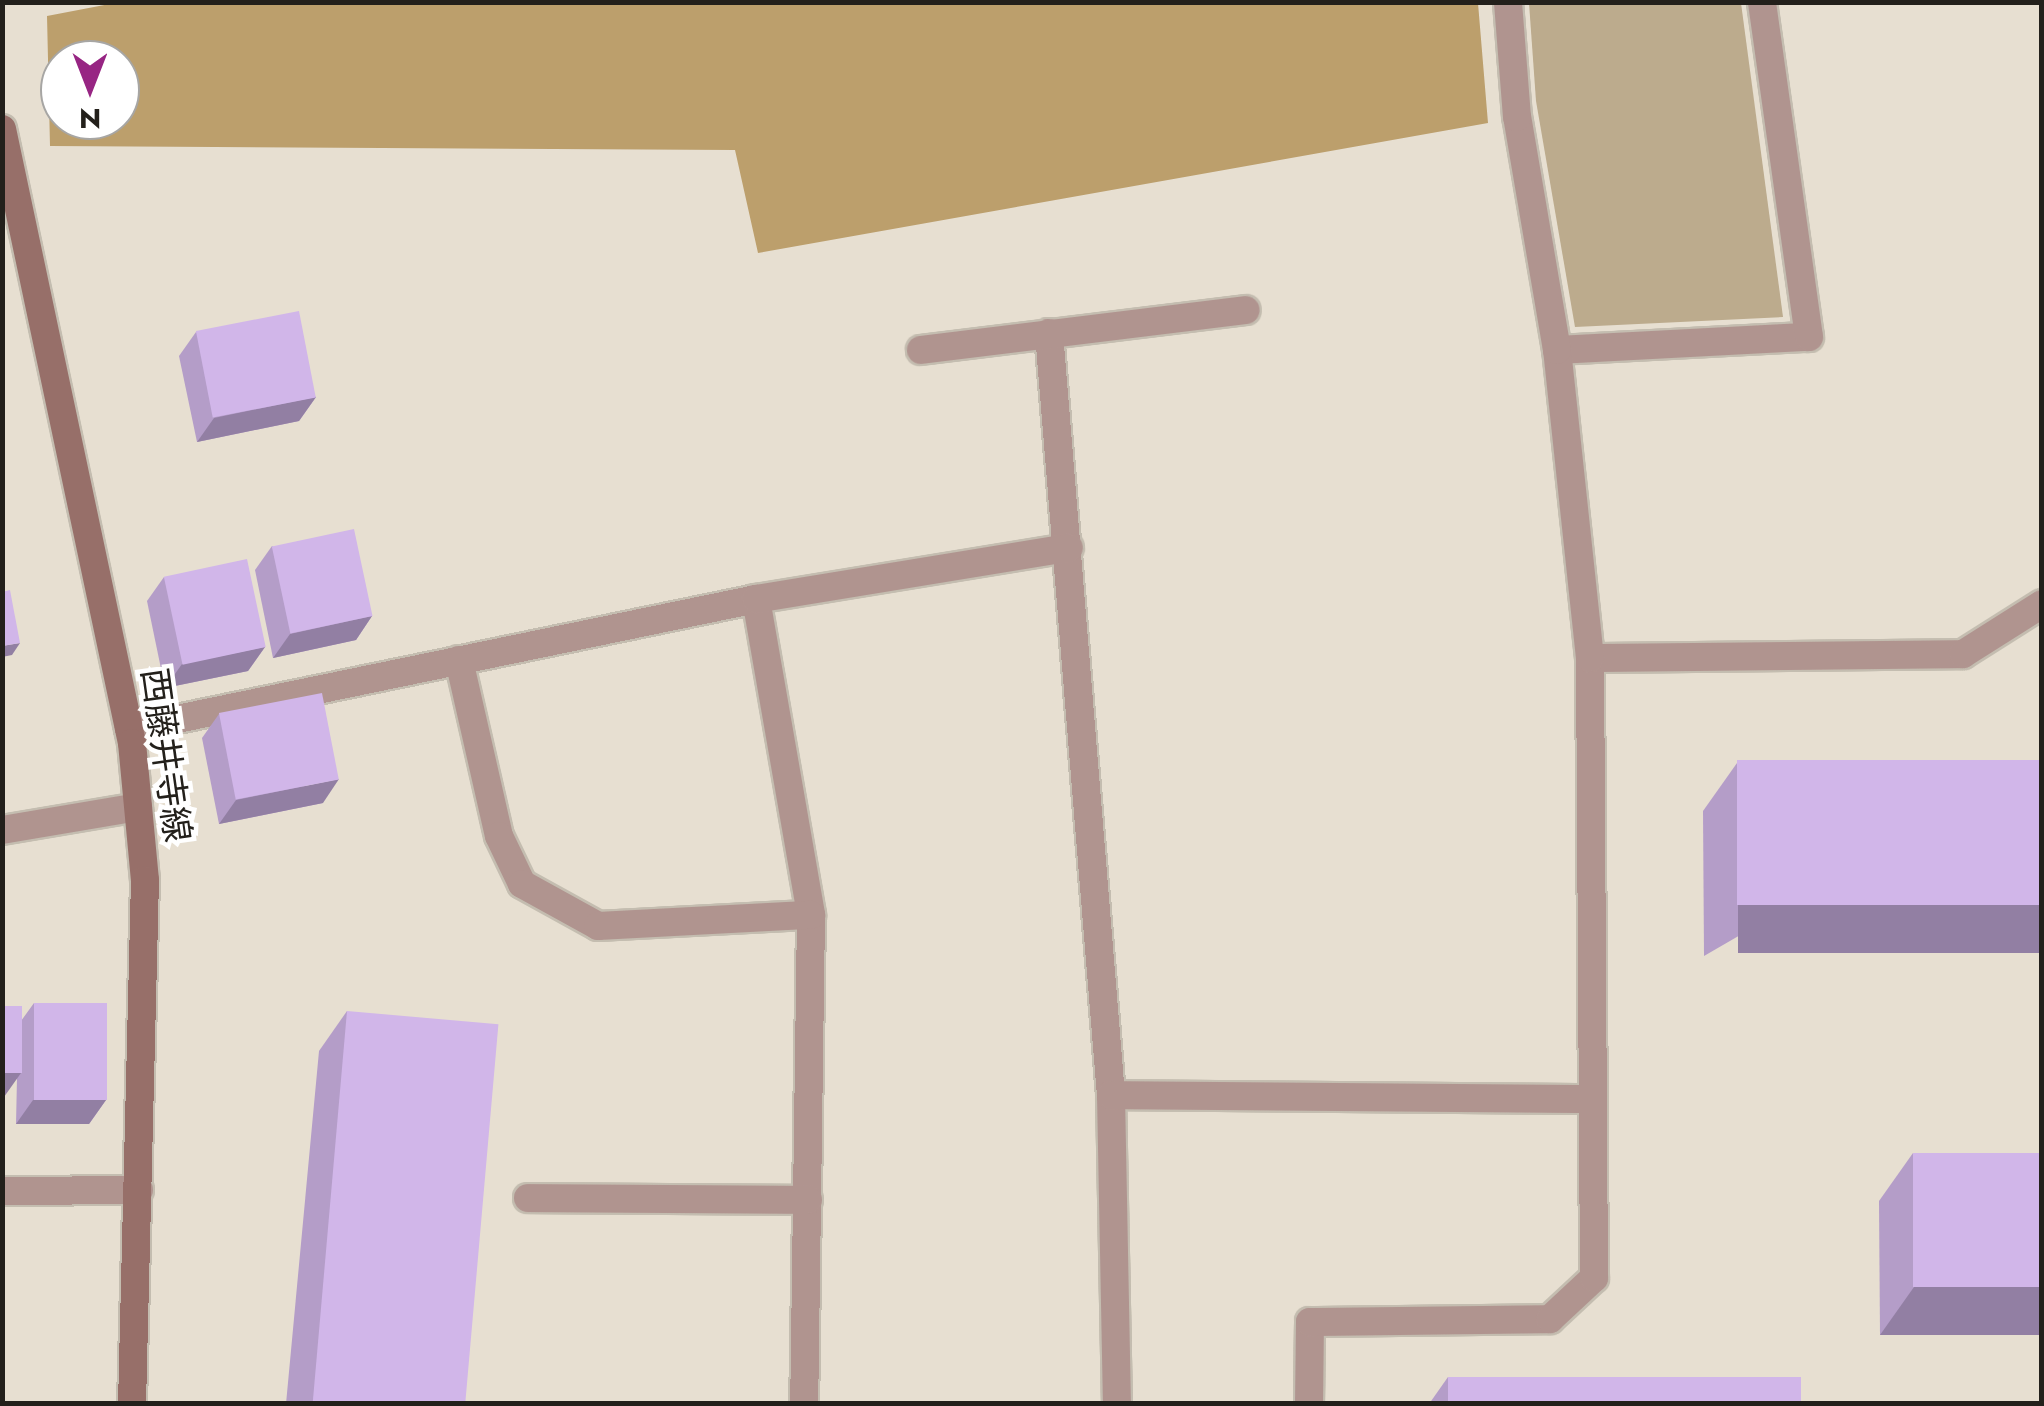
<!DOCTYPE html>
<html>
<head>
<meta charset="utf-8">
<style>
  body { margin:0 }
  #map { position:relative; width:2044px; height:1406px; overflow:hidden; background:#e7dfd1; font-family:Jost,"Noto Sans JP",sans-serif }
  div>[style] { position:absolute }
  .green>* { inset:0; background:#bcab8d }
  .forest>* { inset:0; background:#bc9f6c }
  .roads { filter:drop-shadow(2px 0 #c4bdb0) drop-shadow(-2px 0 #c4bdb0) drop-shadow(0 2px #c4bdb0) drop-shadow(0 -2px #c4bdb0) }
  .minor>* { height:28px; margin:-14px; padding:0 14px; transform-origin:14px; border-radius:14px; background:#b0948f }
  .secondary>* { height:28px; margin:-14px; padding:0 14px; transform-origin:14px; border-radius:14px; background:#976f69 }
  .wall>* { inset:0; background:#b49dc8 }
  .shaded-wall>* { inset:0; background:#927fa3; transform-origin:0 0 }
  .building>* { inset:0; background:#d1b6e9; transform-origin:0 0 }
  span { translate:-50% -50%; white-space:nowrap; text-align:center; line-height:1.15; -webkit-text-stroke:9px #fff; paint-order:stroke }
  .street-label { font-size:35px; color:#23201b }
  .frame { position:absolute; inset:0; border:5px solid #23201b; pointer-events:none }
  .north { position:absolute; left:40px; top:40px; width:100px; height:100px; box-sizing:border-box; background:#fff; border:2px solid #a7a6a4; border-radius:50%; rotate:180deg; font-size:28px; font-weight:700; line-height:40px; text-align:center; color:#23201b }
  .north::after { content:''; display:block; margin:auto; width:35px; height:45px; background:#972583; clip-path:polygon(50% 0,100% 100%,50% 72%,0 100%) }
</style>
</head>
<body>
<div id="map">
  <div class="green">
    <i style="clip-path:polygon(1529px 3px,1741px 3px,1783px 317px,1575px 327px,1536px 101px)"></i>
  </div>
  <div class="forest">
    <i style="clip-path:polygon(evenodd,120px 2px,1478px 3px,1488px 123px,758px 253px,735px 150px,50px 146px,47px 16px,120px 2px,60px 60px,120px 60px,120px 120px,60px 120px,60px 60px)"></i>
  </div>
  <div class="roads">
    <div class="minor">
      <i style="left:1049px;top:333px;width:765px;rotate:85.35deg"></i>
      <i style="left:1111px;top:1095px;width:309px;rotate:88.9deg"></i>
      <i style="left:921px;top:350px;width:327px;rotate:-7deg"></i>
      <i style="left:1557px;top:350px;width:252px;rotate:-3deg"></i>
      <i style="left:1809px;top:337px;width:338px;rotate:-98deg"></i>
      <i style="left:756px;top:599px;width:321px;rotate:80.1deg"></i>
      <i style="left:811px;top:915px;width:489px;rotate:90.8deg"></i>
      <i style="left:1590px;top:658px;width:373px;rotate:-0.6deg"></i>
      <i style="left:1963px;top:654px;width:93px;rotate:-32.3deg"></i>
      <i style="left:459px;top:660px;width:180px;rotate:77.2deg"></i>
      <i style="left:499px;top:836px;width:53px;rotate:64.4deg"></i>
      <i style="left:522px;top:884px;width:87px;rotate:28.9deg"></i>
      <i style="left:598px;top:926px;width:213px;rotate:-3deg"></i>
      <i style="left:129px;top:729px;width:640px;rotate:-11.71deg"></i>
      <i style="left:756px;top:599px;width:317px;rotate:-9.3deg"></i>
      <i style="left:2px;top:830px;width:138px;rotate:-9.6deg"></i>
      <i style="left:1111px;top:1095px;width:482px;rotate:0.5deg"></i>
      <i style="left:2px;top:1191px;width:137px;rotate:-0.4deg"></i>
      <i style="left:528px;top:1198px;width:280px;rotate:0.4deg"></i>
      <i style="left:1309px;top:1404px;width:82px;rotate:-89.3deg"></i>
      <i style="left:1310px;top:1322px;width:240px;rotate:-0.7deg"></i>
      <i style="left:1550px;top:1319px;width:60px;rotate:-43deg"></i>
      <i style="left:1594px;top:1278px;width:620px;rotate:-90.37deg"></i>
      <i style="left:1590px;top:658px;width:310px;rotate:-96.1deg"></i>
      <i style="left:1557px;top:350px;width:236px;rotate:-99.7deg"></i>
      <i style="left:1517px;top:117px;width:115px;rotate:-94.5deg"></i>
    </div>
    <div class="secondary">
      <i style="left:2px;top:129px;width:628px;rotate:78.05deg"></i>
      <i style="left:132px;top:743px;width:138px;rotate:84.6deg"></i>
      <i style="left:145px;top:880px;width:524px;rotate:91.42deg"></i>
    </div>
  </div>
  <div class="wall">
    <i style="clip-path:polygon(196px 332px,316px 397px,299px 421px,197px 442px,179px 356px)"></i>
    <i style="clip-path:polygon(272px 546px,372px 616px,356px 640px,273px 658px,255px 570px)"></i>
    <i style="clip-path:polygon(164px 577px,265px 647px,248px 671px,165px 688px,147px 601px)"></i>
    <i style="clip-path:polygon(219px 714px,323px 803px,219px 824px,202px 738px)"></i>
    <i style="clip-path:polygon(2042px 760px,1704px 956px,1703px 811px,1737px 763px)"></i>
    <i style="clip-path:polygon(34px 1003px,106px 1100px,89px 1124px,16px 1124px,17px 1078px,2px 1097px,21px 1021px)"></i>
    <i style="clip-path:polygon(347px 1011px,462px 1404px,286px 1404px,319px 1051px)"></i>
    <i style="clip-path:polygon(1913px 1153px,2042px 1153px,2042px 1335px,1880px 1335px,1879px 1201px)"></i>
    <i style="clip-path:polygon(1448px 1377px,1800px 1404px,1429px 1404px)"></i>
  </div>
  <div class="shaded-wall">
    <i style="clip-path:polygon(316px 397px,299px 421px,197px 442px,214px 418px)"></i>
    <i style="clip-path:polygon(372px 616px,356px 640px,273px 658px,290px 634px)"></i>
    <i style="clip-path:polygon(20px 643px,12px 655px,2px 657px,2px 646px)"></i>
    <i style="clip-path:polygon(265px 647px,248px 671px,165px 688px,182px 664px)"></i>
    <i style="clip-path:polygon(339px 779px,323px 803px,219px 824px,236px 800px)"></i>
    <i style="left:2042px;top:905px;width:48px;height:304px;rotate:90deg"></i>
    <i style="clip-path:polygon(2px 1073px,21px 1073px,4px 1097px,2px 1097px)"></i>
    <i style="clip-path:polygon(33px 1100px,106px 1100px,89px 1124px,16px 1124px)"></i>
    <i style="clip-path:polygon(1914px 1287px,2042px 1287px,2042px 1335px,1880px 1335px)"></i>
  </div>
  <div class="building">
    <i style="left:299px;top:311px;width:88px;height:105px;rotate:79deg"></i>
    <i style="left:354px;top:529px;width:89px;height:84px;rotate:78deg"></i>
    <i style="left:247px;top:559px;width:90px;height:85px;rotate:78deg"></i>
    <i style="clip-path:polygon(10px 590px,20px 643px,2px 646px,2px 592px)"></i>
    <i style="left:322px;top:693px;width:88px;height:105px;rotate:79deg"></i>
    <i style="left:2042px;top:760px;width:145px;height:305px;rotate:90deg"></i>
    <i style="left:34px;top:1003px;width:73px;height:97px"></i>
    <i style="left:2px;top:1006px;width:20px;height:67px"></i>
    <i style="left:347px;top:1011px;width:152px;height:395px;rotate:5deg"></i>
    <i style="left:1913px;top:1153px;width:129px;height:134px"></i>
    <i style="left:1448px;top:1377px;width:353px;height:27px"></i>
  </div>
  <div class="street-label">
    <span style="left:166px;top:755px;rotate:82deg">西藤井寺線</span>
  </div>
  <div class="frame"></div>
  <div class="north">N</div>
</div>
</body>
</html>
